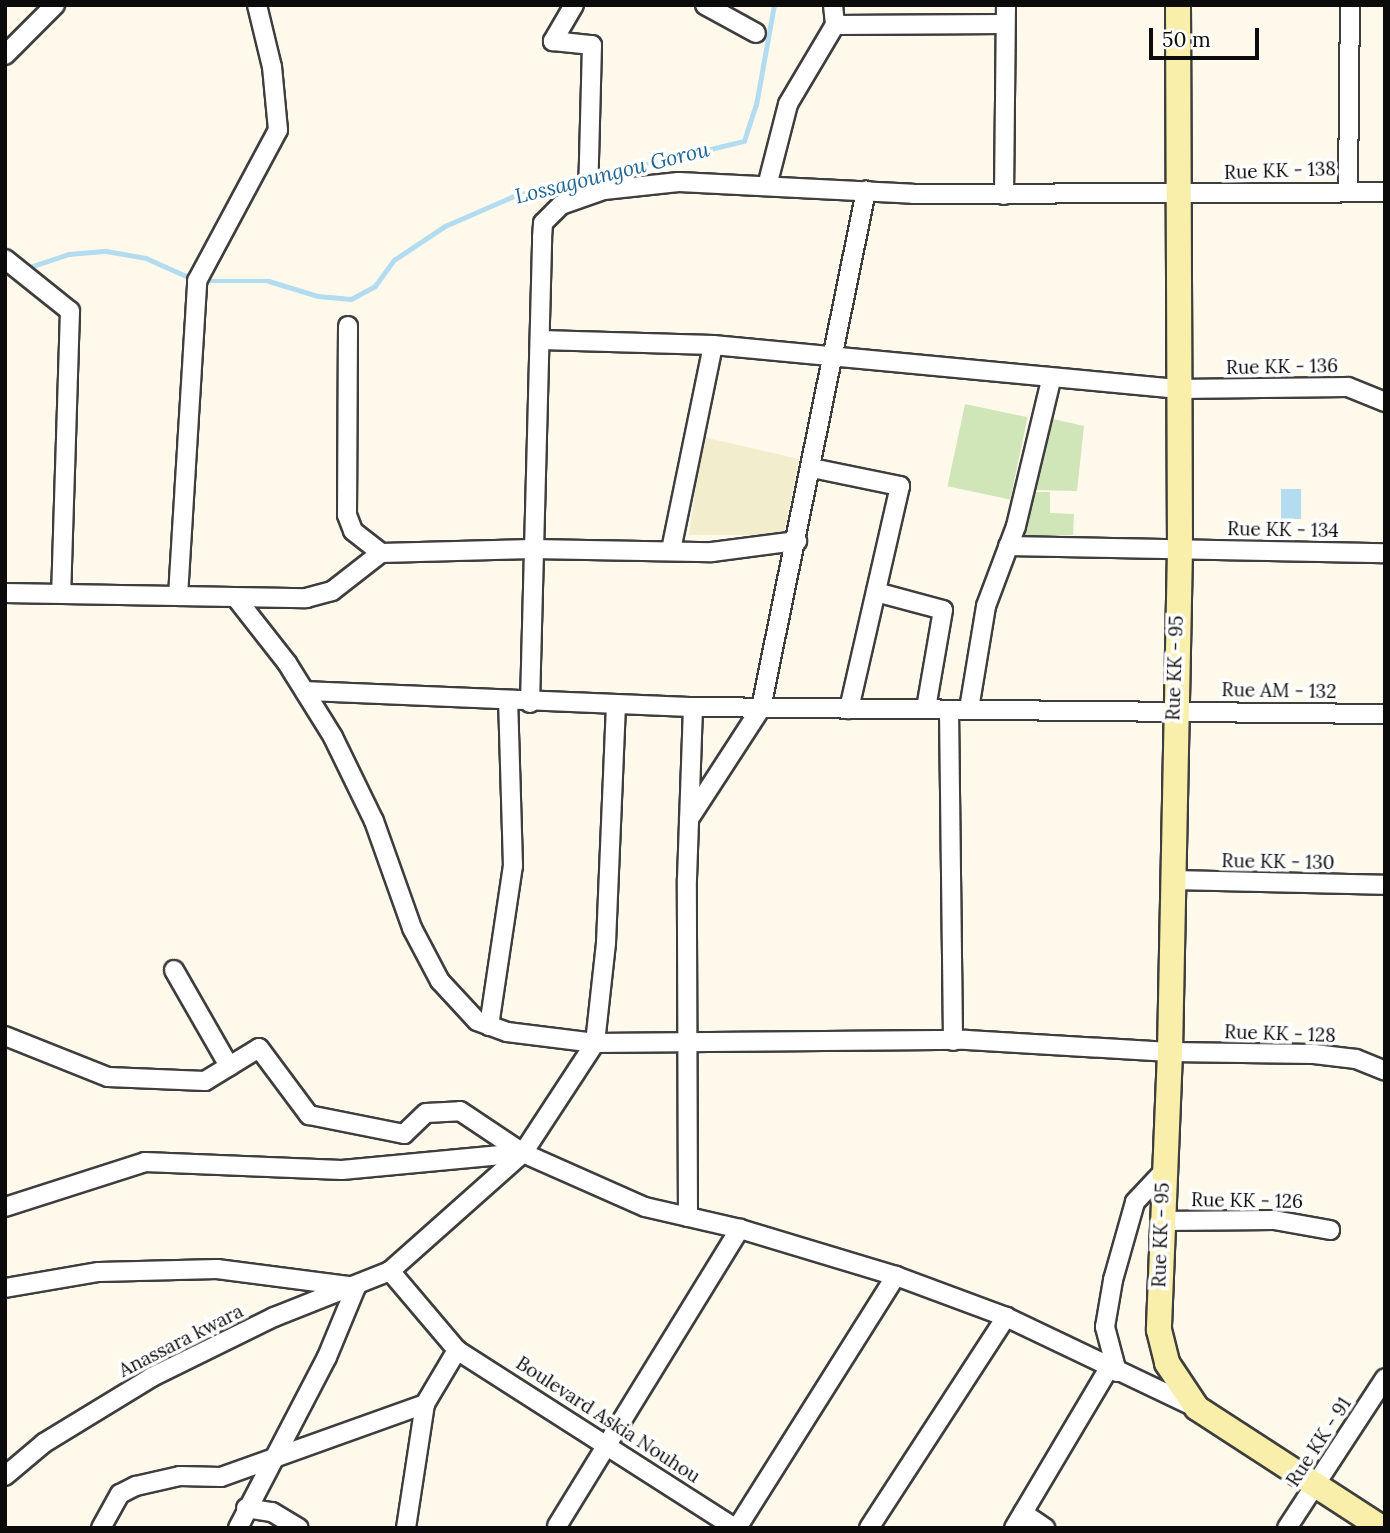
<!DOCTYPE html>
<html>
<head>
<meta charset="utf-8">
<style>
  body { margin:0 }
  #map { position:relative; width:1390px; height:1533px; overflow:hidden; background:#fef9eb; font-family:Lora,serif }
  div>[style] { position:absolute }
  .farmland>* { inset:0; background:#f1edcd }
  .green>* { inset:0; background:#d0e5b8; transform-origin:0 0 }
  .water>* { inset:0; background:#b3dcf1; transform-origin:0 0 }
  .stream>* { height:4.5px; margin:-2.25px; padding:0 2.25px; transform-origin:2.25px; border-radius:2.25px; background:#b3dcf1 }
  .roads { filter:drop-shadow(2px 0 #3e3e3e) drop-shadow(-2px 0 #3e3e3e) drop-shadow(0 2px #3e3e3e) drop-shadow(0 -2px #3e3e3e) }
  .street>* { height:18px; margin:-9px; padding:0 9px; transform-origin:9px; border-radius:9px; background:#fff }
  .secondary>* { height:24px; margin:-12px; padding:0 12px; transform-origin:12px; border-radius:12px; background:#f9eeaa }
  span { translate:-50% -50%; white-space:nowrap; text-align:center; line-height:1.15; -webkit-text-stroke:7px #fff; paint-order:stroke }
  .street-label { font-size:19px; color:#0b0b0b }
  .water-label { font-size:21px; color:#1e6493; font-style:italic }
  .frame { position:absolute; inset:0; border:7px solid #0b0b0b; pointer-events:none }
  .scale { position:absolute; left:1149px; top:28px; width:110px; height:32px; box-sizing:border-box; border:4px solid #0b0b0b; border-top:0; padding-left:9px; font-size:21px; line-height:24px; white-space:nowrap; color:#0b0b0b; -webkit-text-stroke:5px #fff; paint-order:stroke }
</style>
</head>
<body>
<div id="map">
  <div class="farmland">
    <i style="clip-path:polygon(703px 437px,799px 459px,784px 535px,689px 535px)"></i>
  </div>
  <div class="green">
    <i style="left:965px;top:404px;width:64px;height:84px;rotate:12deg"></i>
    <i style="clip-path:polygon(1053px 419px,1084px 426px,1077px 491px,1035px 490px)"></i>
    <i style="clip-path:polygon(1034px 492px,1050px 492px,1050px 513px,1074px 514px,1073px 535px,1023px 537px)"></i>
  </div>
  <div class="water">
    <i style="left:1281px;top:489px;width:20px;height:30px"></i>
  </div>
  <div class="stream">
    <i style="left:594px;top:177px;width:154px;rotate:-13.5deg"></i>
    <i style="left:744px;top:141px;width:38px;rotate:-72deg"></i>
    <i style="left:756px;top:105px;width:102px;rotate:-79.8deg"></i>
    <i style="left:24px;top:269px;width:47px;rotate:-18.4deg"></i>
    <i style="left:69px;top:254px;width:37px;rotate:-5deg"></i>
    <i style="left:106px;top:251px;width:41px;rotate:9.9deg"></i>
    <i style="left:146px;top:258px;width:51px;rotate:24.1deg"></i>
    <i style="left:201px;top:281px;width:68px"></i>
    <i style="left:269px;top:281px;width:51px;rotate:17deg"></i>
    <i style="left:318px;top:296px;width:33px;rotate:5deg"></i>
    <i style="left:351px;top:299px;width:27px;rotate:-28deg"></i>
    <i style="left:375px;top:286px;width:32px;rotate:-54deg"></i>
    <i style="left:394px;top:260px;width:61px;rotate:-33.7deg"></i>
    <i style="left:445px;top:226px;width:75px;rotate:-23.5deg"></i>
    <i style="left:514px;top:196px;width:70px;rotate:-14deg"></i>
  </div>
  <div class="roads">
    <div class="street">
      <i style="left:574px;top:5px;width:42px;rotate:120.3deg"></i>
      <i style="left:553px;top:41px;width:39px;rotate:6deg"></i>
      <i style="left:592px;top:45px;width:150px;rotate:91.5deg"></i>
      <i style="left:705px;top:5px;width:58px;rotate:28.8deg"></i>
      <i style="left:833px;top:5px;width:20px;rotate:84deg"></i>
      <i style="left:835px;top:25px;width:170px;rotate:-0.3deg"></i>
      <i style="left:5px;top:55px;width:71px;rotate:-45deg"></i>
      <i style="left:767px;top:186px;width:85px;rotate:-75.6deg"></i>
      <i style="left:788px;top:104px;width:92px;rotate:-59.3deg"></i>
      <i style="left:1348px;top:189px;width:184px;rotate:-89.4deg"></i>
      <i style="left:1004px;top:195px;width:190px;rotate:-89.4deg"></i>
      <i style="left:5px;top:259px;width:83px;rotate:38.7deg"></i>
      <i style="left:70px;top:311px;width:282px;rotate:91.8deg"></i>
      <i style="left:348px;top:326px;width:189px;rotate:90.3deg"></i>
      <i style="left:347px;top:515px;width:17px;rotate:69deg"></i>
      <i style="left:353px;top:531px;width:36px;rotate:38deg"></i>
      <i style="left:381px;top:553px;width:151px;rotate:-1.5deg"></i>
      <i style="left:532px;top:549px;width:180px;rotate:1deg"></i>
      <i style="left:712px;top:552px;width:86px;rotate:-7.4deg"></i>
      <i style="left:541px;top:340px;width:172px;rotate:1.7deg"></i>
      <i style="left:713px;top:345px;width:466px;rotate:5.4deg"></i>
      <i style="left:1177px;top:389px;width:171px;rotate:-0.7deg"></i>
      <i style="left:1348px;top:387px;width:40px;rotate:22deg"></i>
      <i style="left:812px;top:468px;width:90px;rotate:11.6deg"></i>
      <i style="left:900px;top:486px;width:229px;rotate:102.9deg"></i>
      <i style="left:1008px;top:546px;width:377px;rotate:1.1deg"></i>
      <i style="left:671px;top:550px;width:209px;rotate:-78.4deg"></i>
      <i style="left:876px;top:592px;width:69px;rotate:15deg"></i>
      <i style="left:943px;top:610px;width:99px;rotate:99.8deg"></i>
      <i style="left:5px;top:593px;width:301px;rotate:1deg"></i>
      <i style="left:306px;top:598px;width:27px;rotate:-15deg"></i>
      <i style="left:332px;top:591px;width:62px;rotate:-37.8deg"></i>
      <i style="left:178px;top:596px;width:316px;rotate:-86.5deg"></i>
      <i style="left:197px;top:281px;width:171px;rotate:-61.8deg"></i>
      <i style="left:278px;top:130px;width:63px;rotate:-95.4deg"></i>
      <i style="left:272px;top:67px;width:64px;rotate:-103.6deg"></i>
      <i style="left:236px;top:598px;width:83px;rotate:51.9deg"></i>
      <i style="left:287px;top:663px;width:87px;rotate:58.1deg"></i>
      <i style="left:333px;top:737px;width:93px;rotate:64deg"></i>
      <i style="left:374px;top:821px;width:114px;rotate:70.4deg"></i>
      <i style="left:412px;top:928px;width:60px;rotate:62.2deg"></i>
      <i style="left:440px;top:981px;width:54px;rotate:47.2deg"></i>
      <i style="left:477px;top:1021px;width:32px;rotate:20deg"></i>
      <i style="left:507px;top:1032px;width:89px;rotate:7.1deg"></i>
      <i style="left:595px;top:1043px;width:101px;rotate:-83.7deg"></i>
      <i style="left:606px;top:943px;width:238px;rotate:-87.6deg"></i>
      <i style="left:306px;top:691px;width:387px;rotate:2.4deg"></i>
      <i style="left:693px;top:707px;width:692px;rotate:0.58deg"></i>
      <i style="left:530px;top:703px;width:465px;rotate:-88.5deg"></i>
      <i style="left:542px;top:238px;width:15px;rotate:-86deg"></i>
      <i style="left:543px;top:223px;width:25px;rotate:-45deg"></i>
      <i style="left:561px;top:205px;width:46px;rotate:-19.2deg"></i>
      <i style="left:604px;top:190px;width:75px;rotate:-6.1deg"></i>
      <i style="left:679px;top:182px;width:234px;rotate:2.9deg"></i>
      <i style="left:913px;top:194px;width:472px;rotate:-0.2deg"></i>
      <i style="left:969px;top:709px;width:104px;rotate:-80.6deg"></i>
      <i style="left:986px;top:606px;width:85px;rotate:-69.4deg"></i>
      <i style="left:1016px;top:526px;width:150px;rotate:-76.5deg"></i>
      <i style="left:949px;top:710px;width:331px;rotate:89.3deg"></i>
      <i style="left:689px;top:819px;width:132px;rotate:-57deg"></i>
      <i style="left:761px;top:708px;width:528px;rotate:-78.52deg"></i>
      <i style="left:1171px;top:880px;width:214px;rotate:1.3deg"></i>
      <i style="left:174px;top:970px;width:111px;rotate:60.2deg"></i>
      <i style="left:489px;top:1026px;width:162px;rotate:-81.5deg"></i>
      <i style="left:513px;top:866px;width:164px;rotate:-91.7deg"></i>
      <i style="left:5px;top:1036px;width:111px;rotate:21.7deg"></i>
      <i style="left:108px;top:1077px;width:97px;rotate:2.4deg"></i>
      <i style="left:205px;top:1081px;width:63px;rotate:-31.4deg"></i>
      <i style="left:259px;top:1048px;width:84px;rotate:53.3deg"></i>
      <i style="left:309px;top:1115px;width:97px;rotate:11.3deg"></i>
      <i style="left:404px;top:1134px;width:30px;rotate:-44deg"></i>
      <i style="left:426px;top:1113px;width:34px;rotate:-3deg"></i>
      <i style="left:460px;top:1111px;width:76px;rotate:33.7deg"></i>
      <i style="left:523px;top:1153px;width:131px;rotate:-56.8deg"></i>
      <i style="left:595px;top:1043px;width:372px;rotate:-0.5deg"></i>
      <i style="left:967px;top:1040px;width:203px;rotate:3.4deg"></i>
      <i style="left:1170px;top:1052px;width:144px;rotate:0.8deg"></i>
      <i style="left:1314px;top:1054px;width:42px;rotate:6.8deg"></i>
      <i style="left:1356px;top:1059px;width:31px;rotate:22deg"></i>
      <i style="left:5px;top:1207px;width:147px;rotate:-17.8deg"></i>
      <i style="left:145px;top:1162px;width:197px;rotate:2.3deg"></i>
      <i style="left:342px;top:1170px;width:182px;rotate:-5.4deg"></i>
      <i style="left:688px;top:1217px;width:338px;rotate:-90.2deg"></i>
      <i style="left:687px;top:879px;width:172px;rotate:-88deg"></i>
      <i style="left:1161px;top:1221px;width:113px;rotate:-0.5deg"></i>
      <i style="left:1274px;top:1220px;width:57px;rotate:10.1deg"></i>
      <i style="left:5px;top:1288px;width:95px;rotate:-9.7deg"></i>
      <i style="left:99px;top:1272px;width:118px;rotate:-1.5deg"></i>
      <i style="left:217px;top:1269px;width:140px;rotate:7.4deg"></i>
      <i style="left:356px;top:1287px;width:76px;rotate:112.5deg"></i>
      <i style="left:327px;top:1357px;width:193px;rotate:117.5deg"></i>
      <i style="left:1117px;top:1372px;width:47px;rotate:-104.9deg"></i>
      <i style="left:1105px;top:1327px;width:48px;rotate:-80.3deg"></i>
      <i style="left:1113px;top:1280px;width:81px;rotate:-74.2deg"></i>
      <i style="left:1135px;top:1202px;width:41px;rotate:-47deg"></i>
      <i style="left:5px;top:1476px;width:51px;rotate:-40.2deg"></i>
      <i style="left:44px;top:1443px;width:127px;rotate:-31.4deg"></i>
      <i style="left:152px;top:1377px;width:136px;rotate:-26.2deg"></i>
      <i style="left:274px;top:1317px;width:125px;rotate:-21.6deg"></i>
      <i style="left:246px;top:1508px;width:26px;rotate:9deg"></i>
      <i style="left:272px;top:1512px;width:31px;rotate:31deg"></i>
      <i style="left:1023px;top:1513px;width:27px;rotate:34deg"></i>
      <i style="left:557px;top:1526px;width:349px;rotate:-58.4deg"></i>
      <i style="left:101px;top:1528px;width:39px;rotate:-61deg"></i>
      <i style="left:120px;top:1494px;width:18px;rotate:-27deg"></i>
      <i style="left:136px;top:1486px;width:45px;rotate:-12.8deg"></i>
      <i style="left:180px;top:1476px;width:41px;rotate:1.4deg"></i>
      <i style="left:221px;top:1477px;width:217px;rotate:-19.7deg"></i>
      <i style="left:406px;top:1528px;width:125px;rotate:-81.3deg"></i>
      <i style="left:425px;top:1404px;width:63px;rotate:-59.3deg"></i>
      <i style="left:735px;top:1528px;width:330px;rotate:-147.4deg"></i>
      <i style="left:457px;top:1350px;width:104px;rotate:-130.3deg"></i>
      <i style="left:390px;top:1271px;width:178px;rotate:-41.6deg"></i>
      <i style="left:523px;top:1153px;width:133px;rotate:23.9deg"></i>
      <i style="left:645px;top:1207px;width:98px;rotate:13deg"></i>
      <i style="left:740px;top:1229px;width:163px;rotate:16.8deg"></i>
      <i style="left:896px;top:1276px;width:117px;rotate:20.4deg"></i>
      <i style="left:1006px;top:1317px;width:212px;rotate:25.5deg"></i>
      <i style="left:737px;top:1528px;width:298px;rotate:-57.8deg"></i>
      <i style="left:869px;top:1528px;width:252px;rotate:-57deg"></i>
      <i style="left:1014px;top:1528px;width:186px;rotate:-59.3deg"></i>
      <i style="left:1287px;top:1528px;width:179px;rotate:-56.8deg"></i>
    </div>
    <div class="secondary">
      <i style="left:1178px;top:5px;width:544px;rotate:89.79deg"></i>
      <i style="left:1180px;top:549px;width:503px;rotate:91.14deg"></i>
      <i style="left:1170px;top:1052px;width:278px;rotate:92.3deg"></i>
      <i style="left:1159px;top:1330px;width:34px;rotate:76deg"></i>
      <i style="left:1167px;top:1363px;width:54px;rotate:56.3deg"></i>
      <i style="left:1197px;top:1408px;width:221px;rotate:33deg"></i>
    </div>
  </div>
  <div class="street-label">
    <span style="left:1280px;top:171px;rotate:-2deg">Rue KK - 138</span>
    <span style="left:1282px;top:367px;rotate:-1deg">Rue KK - 136</span>
    <span style="left:1283px;top:530px;rotate:1deg">Rue KK - 134</span>
    <span style="left:1175px;top:668px;rotate:-88deg">Rue KK - 95</span>
    <span style="left:1279px;top:691px;rotate:1deg">Rue AM - 132</span>
    <span style="left:1278px;top:862px;rotate:1deg">Rue KK - 130</span>
    <span style="left:1280px;top:1034px;rotate:2deg">Rue KK - 128</span>
    <span style="left:1247px;top:1201px;rotate:1deg">Rue KK - 126</span>
    <span style="left:1161px;top:1235px;rotate:-88deg">Rue KK - 95</span>
    <span style="left:181px;top:1341px;rotate:-27deg">Anassara kwara</span>
    <span style="left:608px;top:1420px;rotate:33deg">Boulevard Askia Nouhou</span>
    <span style="left:1319px;top:1442px;rotate:-57deg">Rue KK - 91</span>
  </div>
  <div class="water-label">
    <span style="left:612px;top:173px;rotate:-14deg">Lossagoungou Gorou</span>
  </div>
  <div class="frame"></div>
  <div class="scale">50 m</div>
</div>
</body>
</html>
